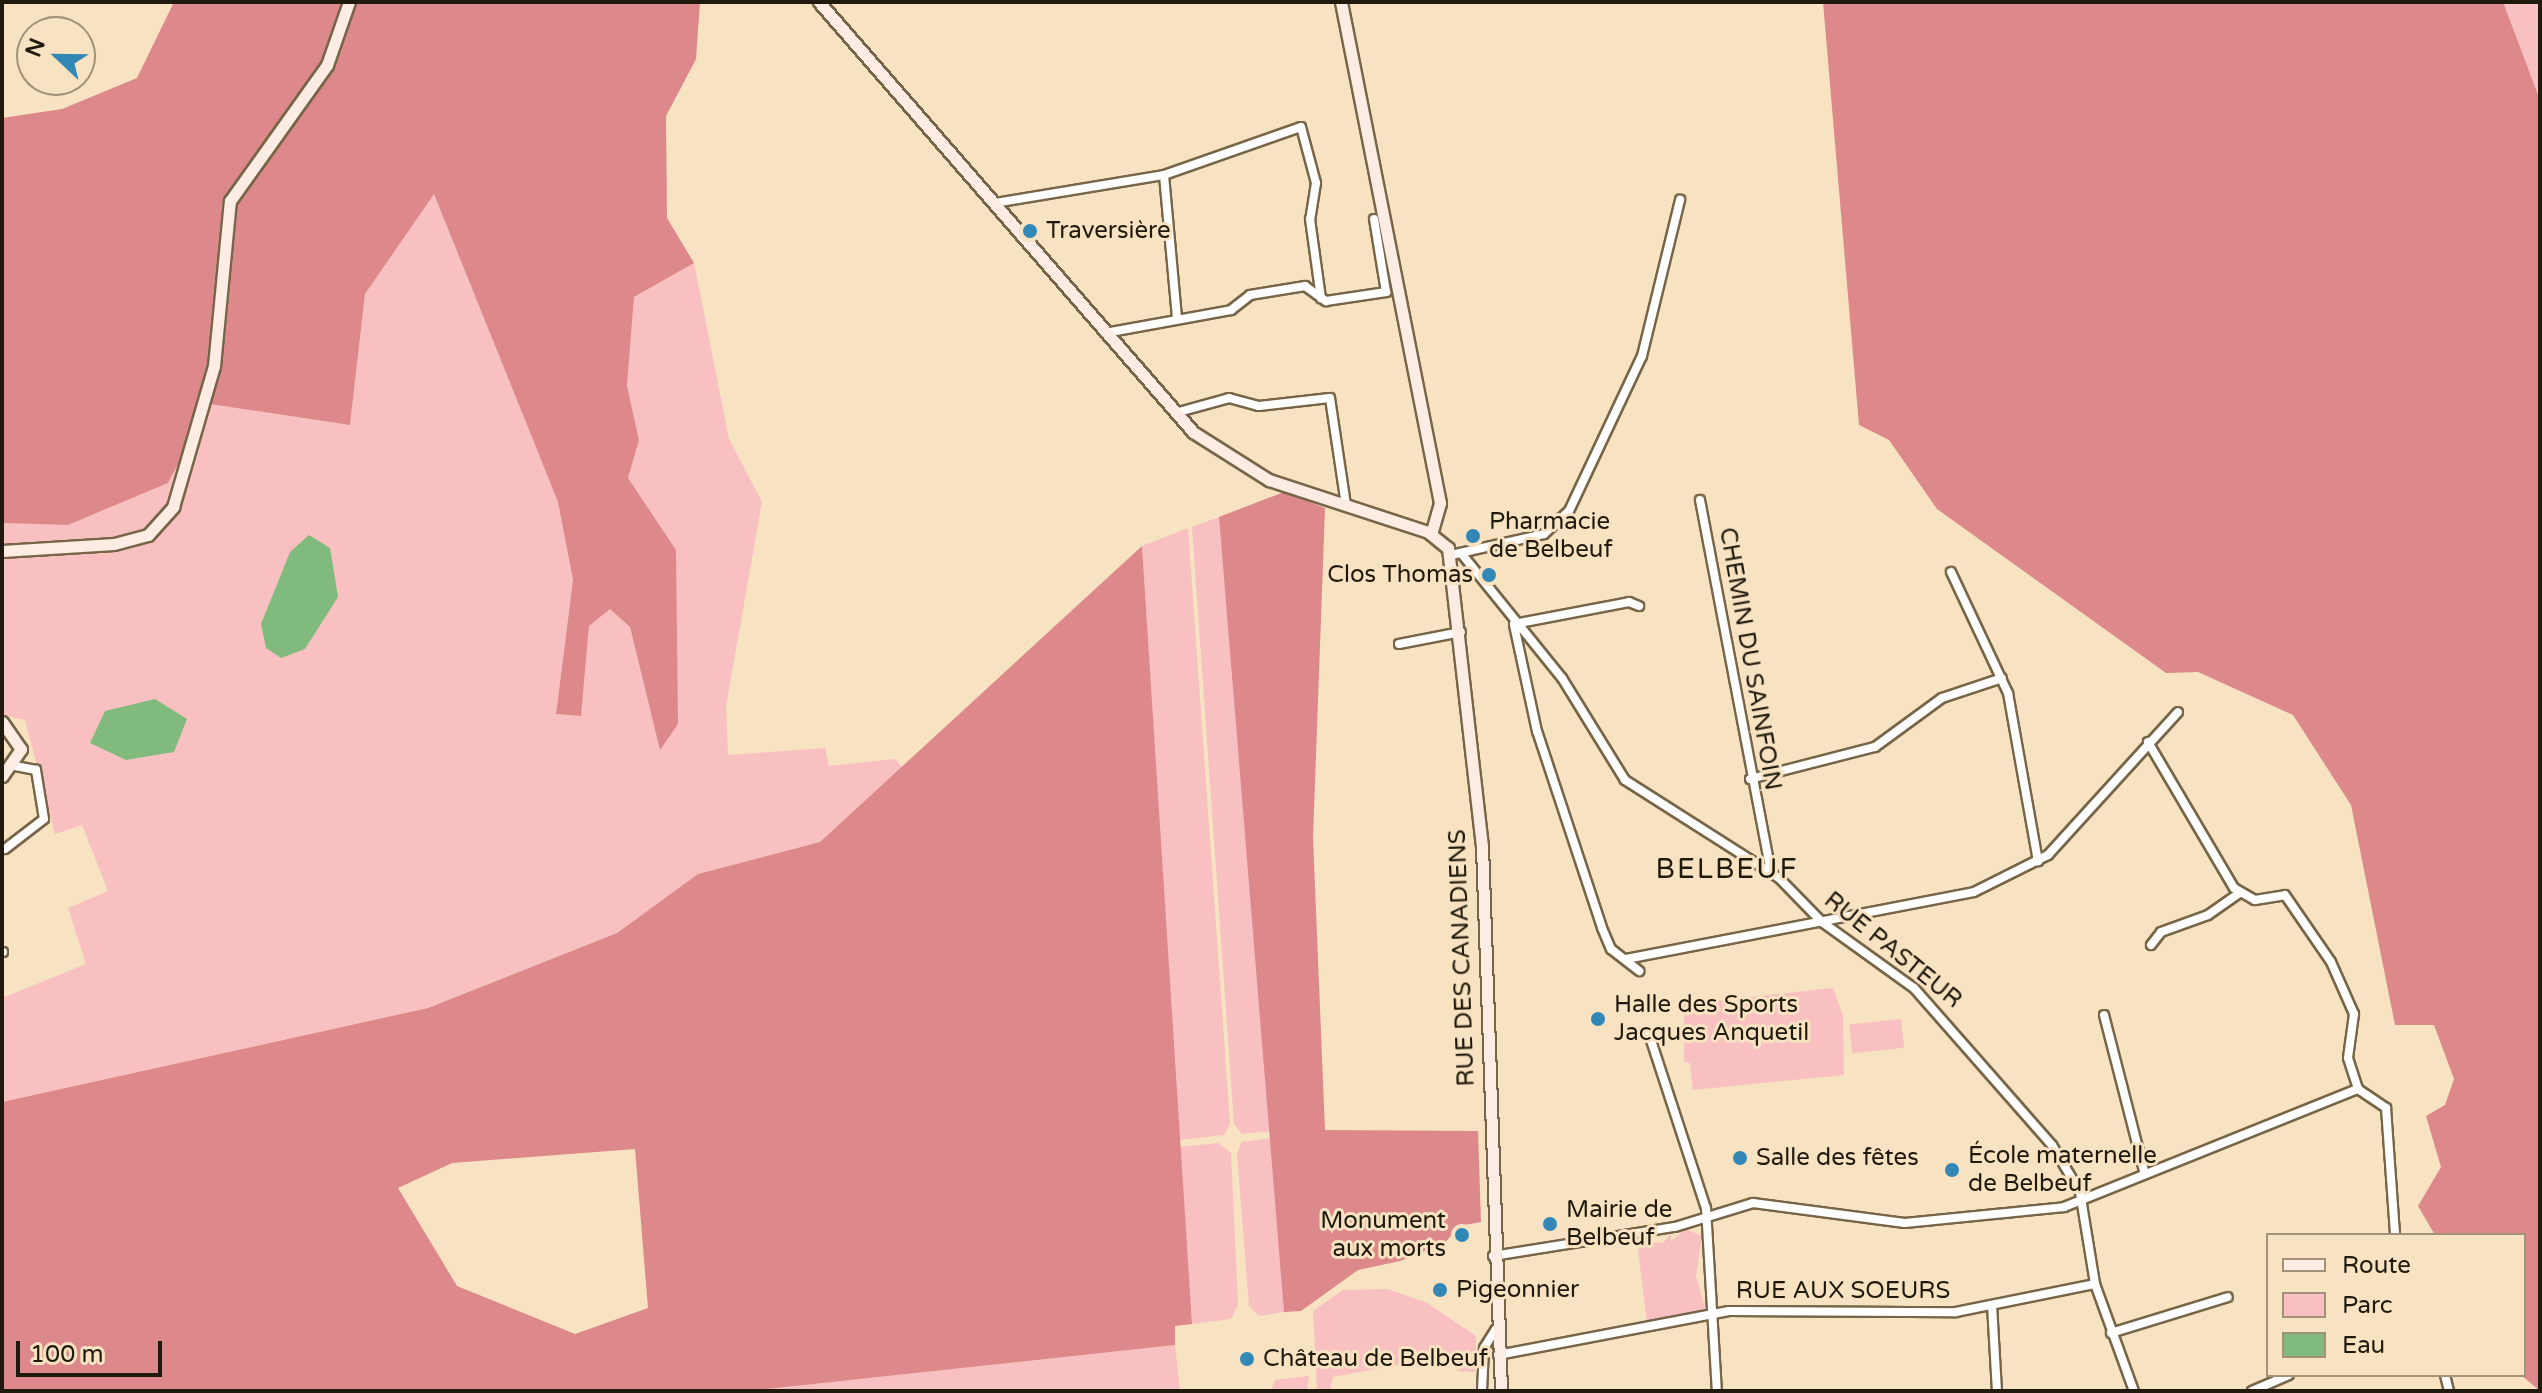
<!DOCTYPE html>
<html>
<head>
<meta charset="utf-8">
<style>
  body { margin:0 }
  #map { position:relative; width:2542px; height:1393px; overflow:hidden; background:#f7e2c1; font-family:"Varela Round",sans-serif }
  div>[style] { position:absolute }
  .green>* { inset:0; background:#f9c0c1; transform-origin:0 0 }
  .forest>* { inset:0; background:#dd888b }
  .water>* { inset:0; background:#81ba7d }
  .roads { filter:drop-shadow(2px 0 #776547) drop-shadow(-2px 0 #776547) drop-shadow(0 2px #776547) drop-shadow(0 -2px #776547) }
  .street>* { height:8px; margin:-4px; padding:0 4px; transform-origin:4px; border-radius:4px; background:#fff }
  .secondary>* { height:11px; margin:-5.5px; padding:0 5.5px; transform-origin:5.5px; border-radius:5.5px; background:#fcece3 }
  .dots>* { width:22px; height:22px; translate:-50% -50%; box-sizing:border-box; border:4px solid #f7e2c1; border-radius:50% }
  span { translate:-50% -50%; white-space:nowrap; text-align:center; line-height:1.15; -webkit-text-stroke:6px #f7e2c1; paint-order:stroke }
  .poi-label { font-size:24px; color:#20190d }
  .left { translate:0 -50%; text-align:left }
  .right { translate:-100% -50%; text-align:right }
  .street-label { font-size:24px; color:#20190d }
  .quarter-label { font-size:28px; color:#20190d; letter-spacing:2px }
  .frame { position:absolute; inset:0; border:4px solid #20190d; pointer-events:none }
  .legend { position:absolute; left:2266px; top:1233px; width:260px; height:144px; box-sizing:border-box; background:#f7e2c1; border:2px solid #a19279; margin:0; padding:10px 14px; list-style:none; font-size:24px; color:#20190d }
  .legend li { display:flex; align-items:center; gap:16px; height:40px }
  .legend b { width:40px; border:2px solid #a19279 }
  .north { position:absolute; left:16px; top:16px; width:80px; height:80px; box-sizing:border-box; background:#f7e2c1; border:2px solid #a19279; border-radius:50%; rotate:292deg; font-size:22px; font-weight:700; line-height:32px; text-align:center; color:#20190d }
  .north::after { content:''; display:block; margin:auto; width:28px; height:36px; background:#3188b6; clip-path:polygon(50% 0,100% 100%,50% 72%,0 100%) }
  .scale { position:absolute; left:16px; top:1341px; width:146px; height:36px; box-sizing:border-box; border:4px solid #20190d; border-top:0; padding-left:10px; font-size:24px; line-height:28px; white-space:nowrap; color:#20190d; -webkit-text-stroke:6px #f7e2c1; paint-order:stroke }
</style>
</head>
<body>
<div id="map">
  <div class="green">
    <i style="clip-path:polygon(2503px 2px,2540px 2px,2540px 100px)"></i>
    <i style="clip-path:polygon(434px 193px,558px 502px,573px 580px,556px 713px,581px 716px,589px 626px,610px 609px,630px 627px,660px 749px,676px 550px,628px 478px,639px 440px,627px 387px,634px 297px,694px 263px,729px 439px,762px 502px,726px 706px,728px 755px,825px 748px,829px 766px,895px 759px,902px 767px,820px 842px,698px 874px,617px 933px,428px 1008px,2px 1102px,2px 998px,86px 964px,68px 908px,108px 891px,82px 825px,55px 834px,25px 720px,2px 715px,2px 523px,68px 525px,168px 483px,210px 404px,350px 425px,365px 294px)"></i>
    <i style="clip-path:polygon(1219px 517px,1272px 1131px,1242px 1134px,1234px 1124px,1192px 527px)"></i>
    <i style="clip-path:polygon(1188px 528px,1230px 1124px,1224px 1135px,1179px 1140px,1142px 546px)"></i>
    <i style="clip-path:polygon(1833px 988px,1843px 1016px,1844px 1075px,1693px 1090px,1690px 1063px,1684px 1062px,1684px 1004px)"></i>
    <i style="left:1901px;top:1019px;width:29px;height:52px;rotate:84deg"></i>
    <i style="clip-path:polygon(1272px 1138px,1284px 1312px,1259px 1316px,1249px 1306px,1237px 1153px,1242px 1142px)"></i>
    <i style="clip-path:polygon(1218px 1143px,1231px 1153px,1238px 1305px,1231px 1319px,1192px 1324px,1179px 1147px)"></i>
    <i style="clip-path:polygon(1686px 1229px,1702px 1236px,1696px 1276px,1706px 1311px,1647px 1322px,1637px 1241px,1663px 1243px,1671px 1233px,1671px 1241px)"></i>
    <i style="clip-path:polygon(1388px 1289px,1427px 1303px,1476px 1336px,1475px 1372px,1457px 1371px,1456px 1354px,1333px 1377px,1330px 1391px,1317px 1391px,1313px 1311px,1343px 1290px)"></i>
    <i style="clip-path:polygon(1175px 1345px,1180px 1391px,748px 1391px)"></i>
    <i style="clip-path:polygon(1309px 1376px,1307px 1391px,1271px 1391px,1275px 1380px)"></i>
  </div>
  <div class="forest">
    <i style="clip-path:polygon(174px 2px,700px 2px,696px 59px,666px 116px,667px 218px,694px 263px,634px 297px,627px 386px,639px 440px,628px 478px,676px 550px,678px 724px,660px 750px,630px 627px,610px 609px,589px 626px,581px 716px,556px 714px,573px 580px,558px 502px,434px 194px,365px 294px,350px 425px,210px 404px,168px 483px,68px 525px,2px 523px,2px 118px,62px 109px,137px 78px)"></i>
    <i style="clip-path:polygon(1823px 2px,2503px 2px,2540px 100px,2540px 1391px,2521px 1375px,2524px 1235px,2435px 1235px,2418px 1206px,2441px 1167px,2426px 1116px,2445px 1105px,2454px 1079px,2434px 1025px,2395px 1025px,2351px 805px,2293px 715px,2198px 672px,2166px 673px,1937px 509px,1889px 440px,1859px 425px)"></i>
    <i style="clip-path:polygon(1284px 492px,1325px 508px,1313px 838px,1325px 1130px,1478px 1131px,1481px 1222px,1459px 1226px,1444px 1244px,1400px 1261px,1358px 1270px,1301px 1311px,1284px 1312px,1219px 517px)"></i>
    <i style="clip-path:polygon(evenodd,1142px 546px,1192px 1324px,1175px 1326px,1175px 1345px,748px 1391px,2px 1391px,2px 1102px,428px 1008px,617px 933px,698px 874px,820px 842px,1142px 546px,635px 1149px,648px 1308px,575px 1334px,457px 1286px,398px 1188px,452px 1163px,635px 1149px)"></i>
  </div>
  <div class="water">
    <i style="clip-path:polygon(309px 535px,330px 548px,338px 597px,305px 649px,281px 658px,266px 648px,261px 624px,290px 552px)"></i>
    <i style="clip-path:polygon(155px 699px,187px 719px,174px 752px,126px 760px,90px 743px,105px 711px)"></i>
  </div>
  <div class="roads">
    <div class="street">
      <i style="left:1164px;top:175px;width:143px;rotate:84.8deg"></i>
      <i style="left:995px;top:203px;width:171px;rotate:-9.4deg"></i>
      <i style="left:1164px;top:175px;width:145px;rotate:-19.3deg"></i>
      <i style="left:1301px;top:127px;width:58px;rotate:75deg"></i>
      <i style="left:1316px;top:183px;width:36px;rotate:99deg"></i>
      <i style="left:1310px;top:219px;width:80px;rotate:82.1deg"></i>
      <i style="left:1105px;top:333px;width:128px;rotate:-10.3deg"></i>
      <i style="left:1231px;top:310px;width:24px;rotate:-38deg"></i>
      <i style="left:1250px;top:295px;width:56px;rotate:-9.3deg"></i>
      <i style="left:1305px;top:286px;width:26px;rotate:36deg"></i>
      <i style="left:1326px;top:301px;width:61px;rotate:-8.5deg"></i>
      <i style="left:1386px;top:292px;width:74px;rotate:-99.3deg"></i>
      <i style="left:1175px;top:413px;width:56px;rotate:-15.5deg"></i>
      <i style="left:1229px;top:398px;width:31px;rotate:15deg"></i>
      <i style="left:1259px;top:406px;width:71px;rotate:-6.4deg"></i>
      <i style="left:1330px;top:398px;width:108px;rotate:81.5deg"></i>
      <i style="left:1700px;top:500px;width:379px;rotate:79.2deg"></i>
      <i style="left:1461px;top:553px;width:161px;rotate:51.1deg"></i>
      <i style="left:1562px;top:678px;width:120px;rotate:58.3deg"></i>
      <i style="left:1625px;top:780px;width:183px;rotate:32.5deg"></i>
      <i style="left:1779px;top:878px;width:62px;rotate:45.7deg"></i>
      <i style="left:1822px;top:922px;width:113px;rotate:35.7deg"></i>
      <i style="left:1914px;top:988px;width:209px;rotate:48.7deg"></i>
      <i style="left:2052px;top:1145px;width:55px;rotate:59.2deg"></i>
      <i style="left:2080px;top:1192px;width:93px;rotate:80.7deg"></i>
      <i style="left:2095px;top:1284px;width:114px;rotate:70deg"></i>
      <i style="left:1451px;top:555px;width:95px;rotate:-12.7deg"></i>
      <i style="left:1544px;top:534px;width:34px;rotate:-43deg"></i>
      <i style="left:1569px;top:511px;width:171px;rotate:-64.8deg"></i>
      <i style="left:1642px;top:356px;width:161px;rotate:-76.3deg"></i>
      <i style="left:1951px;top:572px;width:134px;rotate:64.8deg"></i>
      <i style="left:2008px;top:693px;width:171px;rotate:79.9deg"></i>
      <i style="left:1514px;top:624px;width:117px;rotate:-10.8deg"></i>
      <i style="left:1629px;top:602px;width:11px;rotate:22deg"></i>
      <i style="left:1514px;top:625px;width:108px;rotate:77.8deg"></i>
      <i style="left:1537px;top:731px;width:207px;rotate:71.7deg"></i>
      <i style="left:1602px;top:928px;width:23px;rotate:67deg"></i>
      <i style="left:1611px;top:949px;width:36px;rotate:38deg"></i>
      <i style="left:1399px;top:644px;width:63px;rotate:-11deg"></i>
      <i style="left:2148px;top:742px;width:169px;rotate:59.5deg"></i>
      <i style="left:2234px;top:888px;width:24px;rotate:30deg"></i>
      <i style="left:2255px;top:900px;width:30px;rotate:-9deg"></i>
      <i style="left:2285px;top:895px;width:81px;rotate:55.5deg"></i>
      <i style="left:2331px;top:962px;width:57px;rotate:66.1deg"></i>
      <i style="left:2354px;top:1014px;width:44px;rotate:97.8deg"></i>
      <i style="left:2348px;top:1058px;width:33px;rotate:72deg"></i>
      <i style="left:1750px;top:779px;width:129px;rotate:-14.4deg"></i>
      <i style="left:1875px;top:747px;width:83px;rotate:-36.2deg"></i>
      <i style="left:1942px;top:698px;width:63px;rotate:-18.4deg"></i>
      <i style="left:5px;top:849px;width:49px;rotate:-37.6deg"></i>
      <i style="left:44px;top:819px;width:50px;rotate:-99.3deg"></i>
      <i style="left:36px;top:770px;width:21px;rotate:-169deg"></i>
      <i style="left:2151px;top:945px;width:16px;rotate:-52deg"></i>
      <i style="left:2161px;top:932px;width:50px;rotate:-19.9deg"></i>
      <i style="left:2208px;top:915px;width:38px;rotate:-35deg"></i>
      <i style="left:2px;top:952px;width:1px"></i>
      <i style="left:1626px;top:959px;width:354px;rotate:-10.9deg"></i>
      <i style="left:1974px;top:892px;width:83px;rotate:-26.6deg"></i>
      <i style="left:2048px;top:855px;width:193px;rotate:-47.7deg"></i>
      <i style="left:2104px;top:1015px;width:161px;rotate:75.6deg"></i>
      <i style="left:1649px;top:1034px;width:183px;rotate:71.9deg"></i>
      <i style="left:1706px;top:1208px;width:183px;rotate:86.6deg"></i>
      <i style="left:2358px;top:1089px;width:34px;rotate:34deg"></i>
      <i style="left:2386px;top:1108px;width:127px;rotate:85.9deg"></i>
      <i style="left:1493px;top:1256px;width:184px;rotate:-9.1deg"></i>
      <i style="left:1675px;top:1227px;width:82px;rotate:-17.1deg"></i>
      <i style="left:1753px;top:1203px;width:153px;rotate:7.5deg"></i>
      <i style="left:1905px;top:1223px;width:160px;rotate:-5.7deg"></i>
      <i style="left:2064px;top:1207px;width:317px;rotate:-21.9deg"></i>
      <i style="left:1992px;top:1305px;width:86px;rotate:86.7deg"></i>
      <i style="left:2111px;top:1333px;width:122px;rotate:-17.1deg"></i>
      <i style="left:1498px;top:1355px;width:235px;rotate:-10.8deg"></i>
      <i style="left:1729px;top:1311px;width:227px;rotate:0.3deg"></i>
      <i style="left:1956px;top:1312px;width:142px;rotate:-11.4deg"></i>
      <i style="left:2445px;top:1375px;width:16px;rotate:76deg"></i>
      <i style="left:1482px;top:1391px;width:43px;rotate:-87.3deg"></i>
      <i style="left:1484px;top:1348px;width:22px;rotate:-58deg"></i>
      <i style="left:2252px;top:1391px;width:40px;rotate:-23.4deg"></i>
    </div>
    <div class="secondary">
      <i style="left:819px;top:2px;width:570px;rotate:48.98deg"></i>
      <i style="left:1193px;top:432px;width:90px;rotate:32.3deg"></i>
      <i style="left:1269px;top:480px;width:167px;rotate:18.1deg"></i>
      <i style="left:1428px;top:532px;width:26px;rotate:39deg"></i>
      <i style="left:1448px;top:548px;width:300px;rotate:83.5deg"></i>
      <i style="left:1482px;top:846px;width:545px;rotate:88deg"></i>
      <i style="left:1341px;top:2px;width:511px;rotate:78.82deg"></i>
      <i style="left:1440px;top:503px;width:32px;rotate:106deg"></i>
      <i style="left:2px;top:551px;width:112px;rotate:-3.6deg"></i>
      <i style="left:114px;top:544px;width:35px;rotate:-15deg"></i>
      <i style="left:148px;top:535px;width:38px;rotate:-48deg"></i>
      <i style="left:173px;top:507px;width:147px;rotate:-73.8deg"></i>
      <i style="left:214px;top:366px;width:166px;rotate:-84.5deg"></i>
      <i style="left:230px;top:201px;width:167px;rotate:-54.5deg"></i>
      <i style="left:327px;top:65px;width:67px;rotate:-70.8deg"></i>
      <i style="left:2px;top:722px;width:33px;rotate:55deg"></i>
      <i style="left:21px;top:749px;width:33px;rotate:125deg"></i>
    </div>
  </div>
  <div class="dots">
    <i style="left:1030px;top:231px;background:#3188b6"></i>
    <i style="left:1473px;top:536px;background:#3188b6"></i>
    <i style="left:1489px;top:575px;background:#3188b6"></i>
    <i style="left:1598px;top:1019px;background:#3188b6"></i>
    <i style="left:1740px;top:1158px;background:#3188b6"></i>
    <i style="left:1952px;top:1170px;background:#3188b6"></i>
    <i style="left:1550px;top:1224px;background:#3188b6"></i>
    <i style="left:1462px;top:1235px;background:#3188b6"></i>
    <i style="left:1440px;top:1290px;background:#3188b6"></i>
    <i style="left:1247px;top:1359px;background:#3188b6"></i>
  </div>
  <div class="poi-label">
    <span class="left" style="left:1046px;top:231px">Traversière</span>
    <span class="left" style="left:1489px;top:536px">Pharmacie<br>de Belbeuf</span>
    <span class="right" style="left:1473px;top:575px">Clos Thomas</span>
    <span class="left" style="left:1614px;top:1019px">Halle des Sports<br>Jacques Anquetil</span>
    <span class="left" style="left:1968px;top:1170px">École maternelle<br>de Belbeuf</span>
    <span class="left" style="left:1756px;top:1158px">Salle des fêtes</span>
    <span class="left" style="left:1566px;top:1224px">Mairie de<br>Belbeuf</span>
    <span class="right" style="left:1446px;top:1235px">Monument<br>aux morts</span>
    <span class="left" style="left:1456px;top:1290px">Pigeonnier</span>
    <span class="left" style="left:1263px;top:1359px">Château de Belbeuf</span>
  </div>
  <div class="street-label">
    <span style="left:1750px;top:659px;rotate:80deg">CHEMIN DU SAINFOIN</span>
    <span style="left:1893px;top:950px;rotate:39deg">RUE PASTEUR</span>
    <span style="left:1462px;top:958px;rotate:-92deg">RUE DES CANADIENS</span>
    <span style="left:1843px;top:1291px">RUE AUX SOEURS</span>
  </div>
  <div class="quarter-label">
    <span style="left:1727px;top:869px">BELBEUF</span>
  </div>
  <div class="frame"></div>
  <ul class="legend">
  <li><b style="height:10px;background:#fcece3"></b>Route</li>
  <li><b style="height:22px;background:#f9c0c1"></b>Parc</li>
  <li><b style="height:22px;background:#81ba7d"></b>Eau</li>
  </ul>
  <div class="north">N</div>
  <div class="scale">100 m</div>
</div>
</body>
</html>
